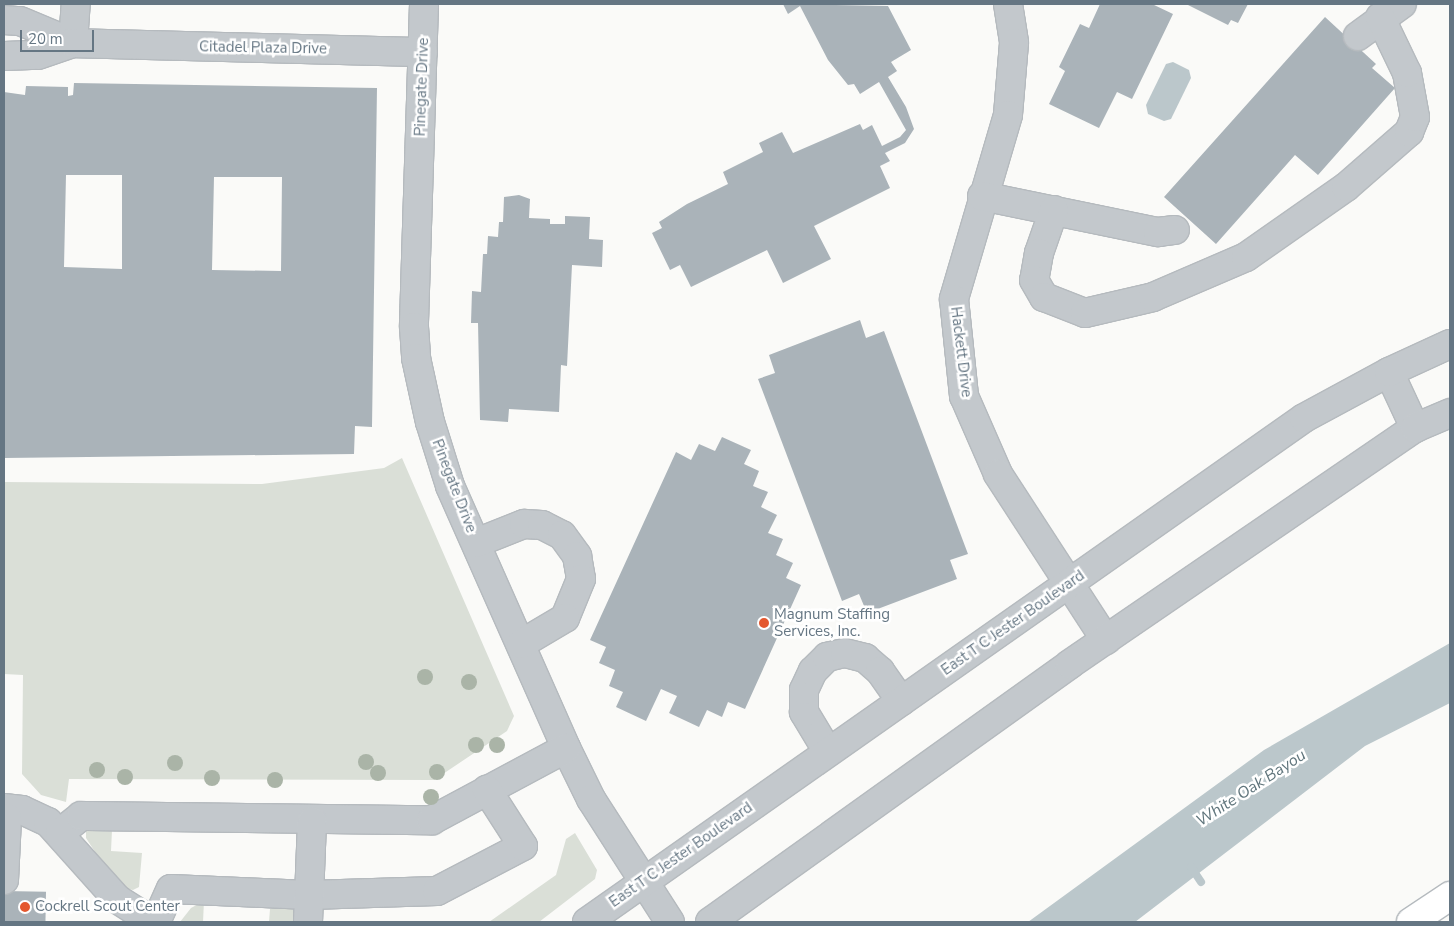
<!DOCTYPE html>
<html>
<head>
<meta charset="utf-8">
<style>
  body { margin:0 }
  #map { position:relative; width:1454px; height:926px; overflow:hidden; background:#fafaf8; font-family:"Nunito Sans",sans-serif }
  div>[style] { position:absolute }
  .green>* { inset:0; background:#dadfd7 }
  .water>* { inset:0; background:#bbc7cb }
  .stream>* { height:8px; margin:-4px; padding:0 4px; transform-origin:4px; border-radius:4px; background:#bbc7cb }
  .building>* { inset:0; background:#aab3b9; transform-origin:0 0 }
  .roads { filter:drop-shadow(1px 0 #b5babe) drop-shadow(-1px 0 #b5babe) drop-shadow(0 1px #b5babe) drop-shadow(0 -1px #b5babe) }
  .minor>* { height:28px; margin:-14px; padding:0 14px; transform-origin:14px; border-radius:14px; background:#c3c8cc }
  .major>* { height:28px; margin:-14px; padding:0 14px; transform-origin:14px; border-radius:14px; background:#fff }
  .trees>* { width:16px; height:16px; margin:-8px; border-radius:50%; background:#aab4a7 }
  .dots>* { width:14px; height:14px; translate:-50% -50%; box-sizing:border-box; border:2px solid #fff; border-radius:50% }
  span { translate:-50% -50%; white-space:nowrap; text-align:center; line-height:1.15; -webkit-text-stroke:5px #fff; paint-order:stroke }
  .street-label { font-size:15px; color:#657683 }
  .poi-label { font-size:15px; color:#657683 }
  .left { translate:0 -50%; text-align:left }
  .water-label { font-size:16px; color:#60757c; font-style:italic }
  .frame { position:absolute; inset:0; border:5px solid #657683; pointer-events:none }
  .scale { position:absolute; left:20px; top:30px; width:74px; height:22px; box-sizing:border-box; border:2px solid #657683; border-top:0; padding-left:6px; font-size:15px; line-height:18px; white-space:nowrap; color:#657683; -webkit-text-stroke:4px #fff; paint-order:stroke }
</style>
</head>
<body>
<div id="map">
  <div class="green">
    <i style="clip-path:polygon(402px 458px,514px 716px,507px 731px,434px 780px,69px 779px,66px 802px,41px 795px,22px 774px,23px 675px,4px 674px,4px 482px,262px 484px,384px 468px)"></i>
    <i style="clip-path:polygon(86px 830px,112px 830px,111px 851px,142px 853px,139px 887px,133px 890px,125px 888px,105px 867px,86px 838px)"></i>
    <i style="clip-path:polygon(575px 833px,597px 870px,595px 879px,539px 922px,489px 922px,556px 875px,566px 839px)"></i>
    <i style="clip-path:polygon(204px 901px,203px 922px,180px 922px,191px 908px)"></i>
    <i style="clip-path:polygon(288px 903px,304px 909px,303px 922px,269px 922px,270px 909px)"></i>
  </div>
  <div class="water">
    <i style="clip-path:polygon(1173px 62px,1189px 70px,1191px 78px,1171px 119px,1164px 121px,1148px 114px,1146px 105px,1166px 64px)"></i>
    <i style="clip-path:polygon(1450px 643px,1450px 703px,1365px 746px,1135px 922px,1028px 922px,1264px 750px)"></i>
  </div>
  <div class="stream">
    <i style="left:1191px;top:867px;width:18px;rotate:56deg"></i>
  </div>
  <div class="building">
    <i style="clip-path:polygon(783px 4px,888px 6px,911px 50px,891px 62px,897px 71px,888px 77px,906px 107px,914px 129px,905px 143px,885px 153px,890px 161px,880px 166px,890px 188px,814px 226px,831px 259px,783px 283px,767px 250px,691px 287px,680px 265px,670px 270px,652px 233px,662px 228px,659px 222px,687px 204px,728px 184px,723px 172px,763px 152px,759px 143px,782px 132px,793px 153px,860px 124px,863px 130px,872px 125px,882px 146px,900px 137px,906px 130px,879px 82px,860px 94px,854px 84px,848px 85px,828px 60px,800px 6px,788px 14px)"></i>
    <i style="clip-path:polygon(1100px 4px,1152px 4px,1173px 14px,1132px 99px,1117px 92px,1099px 128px,1049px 104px,1065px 71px,1059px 67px,1080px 24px,1089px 28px)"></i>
    <i style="clip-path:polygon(1186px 4px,1248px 4px,1238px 23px,1231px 20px,1228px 25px)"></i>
    <i style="clip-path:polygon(1325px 17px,1376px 64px,1372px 68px,1395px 88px,1318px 175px,1295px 155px,1216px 244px,1164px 197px)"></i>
    <i style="clip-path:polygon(evenodd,74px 83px,377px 88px,372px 427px,355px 426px,354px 454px,4px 458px,4px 92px,25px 95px,26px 86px,68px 87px,68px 96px,73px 95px,74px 83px,66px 175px,122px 175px,122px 269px,64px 267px,66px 175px,74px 83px,214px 177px,282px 177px,281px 271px,212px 270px,214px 177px)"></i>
    <i style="clip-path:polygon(519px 195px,530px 199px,529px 218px,550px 219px,550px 224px,565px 224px,565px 216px,590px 217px,589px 239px,603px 240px,602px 267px,572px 265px,567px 366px,561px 365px,559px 412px,509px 409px,508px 422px,480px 420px,478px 323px,471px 323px,472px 291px,481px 292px,483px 254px,487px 254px,488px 236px,498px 237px,499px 222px,503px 222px,504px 197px)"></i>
    <i style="clip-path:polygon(860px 320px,866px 338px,884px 331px,968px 554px,950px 560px,957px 579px,867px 613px,859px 594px,842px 601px,758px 379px,775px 373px,769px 355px)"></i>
    <i style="clip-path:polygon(722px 437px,751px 450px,744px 464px,759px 471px,753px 486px,768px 492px,761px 507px,777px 515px,768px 533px,783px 539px,776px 555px,793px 563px,786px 578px,801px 585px,745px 709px,728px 702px,722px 717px,707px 710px,699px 727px,669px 713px,677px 696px,661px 689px,646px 721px,616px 707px,623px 692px,609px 686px,615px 670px,599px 663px,606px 647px,590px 640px,676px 452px,691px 460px,699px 444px,715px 451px)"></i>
    <i style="left:4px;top:891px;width:42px;height:31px;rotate:1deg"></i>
  </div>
  <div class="roads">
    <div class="minor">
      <i style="left:424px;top:4px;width:323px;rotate:91.8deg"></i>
      <i style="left:414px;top:327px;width:31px;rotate:86deg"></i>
      <i style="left:416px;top:358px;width:66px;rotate:77.7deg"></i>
      <i style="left:430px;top:422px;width:67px;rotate:72.6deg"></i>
      <i style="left:450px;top:486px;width:287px;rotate:66.1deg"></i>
      <i style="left:566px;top:748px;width:57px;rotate:63.9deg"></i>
      <i style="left:591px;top:799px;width:146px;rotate:57.3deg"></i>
      <i style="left:1008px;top:4px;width:39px;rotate:81deg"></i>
      <i style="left:1014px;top:43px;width:72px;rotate:94.8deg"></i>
      <i style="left:1008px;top:115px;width:192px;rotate:106.4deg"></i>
      <i style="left:954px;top:299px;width:98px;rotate:84.1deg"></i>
      <i style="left:964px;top:396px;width:85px;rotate:66.4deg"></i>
      <i style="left:998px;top:474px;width:198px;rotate:57deg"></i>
      <i style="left:4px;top:20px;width:16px;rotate:4deg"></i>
      <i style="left:20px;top:21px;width:57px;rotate:22.5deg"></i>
      <i style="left:1358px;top:36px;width:54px;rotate:-36deg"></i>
      <i style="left:73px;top:43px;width:39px;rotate:-86deg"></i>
      <i style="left:4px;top:56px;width:34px;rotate:-2deg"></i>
      <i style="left:38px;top:55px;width:37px;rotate:-19deg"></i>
      <i style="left:73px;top:43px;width:350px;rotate:1.5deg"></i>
      <i style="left:982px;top:196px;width:180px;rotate:11.6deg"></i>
      <i style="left:1158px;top:232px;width:17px;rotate:-7deg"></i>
      <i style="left:1054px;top:210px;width:46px;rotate:109.2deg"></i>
      <i style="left:1039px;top:253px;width:27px;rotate:100deg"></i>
      <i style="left:1034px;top:280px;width:20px;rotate:60deg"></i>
      <i style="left:1044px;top:297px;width:44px;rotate:21.3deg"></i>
      <i style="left:1085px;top:313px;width:70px;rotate:-13.2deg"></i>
      <i style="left:1153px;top:297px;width:101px;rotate:-23.3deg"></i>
      <i style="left:1246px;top:257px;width:122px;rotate:-35deg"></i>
      <i style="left:1346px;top:187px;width:84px;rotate:-41.1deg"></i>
      <i style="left:1409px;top:132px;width:16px;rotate:-68deg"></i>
      <i style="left:1415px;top:117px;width:45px;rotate:-100.3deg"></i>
      <i style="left:1407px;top:73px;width:62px;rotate:-115.7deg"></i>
      <i style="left:1389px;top:372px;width:62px;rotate:65.1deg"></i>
      <i style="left:476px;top:543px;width:52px;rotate:-21.6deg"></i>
      <i style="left:524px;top:524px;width:18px;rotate:3deg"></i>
      <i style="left:542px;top:525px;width:22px;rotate:27deg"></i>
      <i style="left:562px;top:535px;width:26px;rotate:54deg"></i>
      <i style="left:577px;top:556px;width:23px;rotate:80deg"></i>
      <i style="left:581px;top:579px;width:42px;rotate:112.3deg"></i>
      <i style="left:565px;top:618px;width:51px;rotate:149.4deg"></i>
      <i style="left:828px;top:752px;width:47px;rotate:-121deg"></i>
      <i style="left:804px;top:712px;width:22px;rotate:-90deg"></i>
      <i style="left:804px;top:690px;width:21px;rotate:-65deg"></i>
      <i style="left:813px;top:671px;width:20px;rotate:-45deg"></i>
      <i style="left:827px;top:657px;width:18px;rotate:-13deg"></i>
      <i style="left:845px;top:653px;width:21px;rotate:14deg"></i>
      <i style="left:865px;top:658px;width:20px;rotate:41deg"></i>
      <i style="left:880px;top:671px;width:37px;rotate:55deg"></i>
      <i style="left:4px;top:808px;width:18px;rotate:6deg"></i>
      <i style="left:22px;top:810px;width:29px;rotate:25deg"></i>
      <i style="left:48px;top:822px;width:103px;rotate:48.1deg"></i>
      <i style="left:117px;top:899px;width:43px;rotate:32.6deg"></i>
      <i style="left:60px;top:833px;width:27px;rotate:-39deg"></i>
      <i style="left:81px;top:816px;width:351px;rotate:0.7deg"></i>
      <i style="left:432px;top:820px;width:152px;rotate:-28.2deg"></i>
      <i style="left:4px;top:880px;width:62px;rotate:-87.2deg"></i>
      <i style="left:156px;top:922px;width:36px;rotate:-66deg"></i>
      <i style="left:171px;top:889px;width:138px;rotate:2.5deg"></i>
      <i style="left:309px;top:895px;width:128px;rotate:-1.8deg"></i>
      <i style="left:437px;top:891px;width:97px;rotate:-27.6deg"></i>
      <i style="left:523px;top:846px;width:67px;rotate:-122.7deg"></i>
      <i style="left:308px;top:922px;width:101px;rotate:-87.7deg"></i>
      <i style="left:587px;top:922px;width:876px;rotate:-35.1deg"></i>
      <i style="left:1304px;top:418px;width:97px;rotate:-28.4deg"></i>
      <i style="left:1389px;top:372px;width:67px;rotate:-24.7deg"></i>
      <i style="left:710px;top:922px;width:443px;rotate:-35.6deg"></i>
      <i style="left:1070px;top:664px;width:418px;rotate:-34.4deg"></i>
      <i style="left:1415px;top:428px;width:38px;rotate:-23deg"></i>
    </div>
    <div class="major">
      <i style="left:1411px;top:922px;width:47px;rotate:-33.7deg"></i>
    </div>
  </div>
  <div class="trees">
    <i style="left:425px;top:677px"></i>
    <i style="left:469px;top:682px"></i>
    <i style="left:476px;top:745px"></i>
    <i style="left:497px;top:745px"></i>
    <i style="left:366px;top:762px"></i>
    <i style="left:175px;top:763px"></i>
    <i style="left:97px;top:770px"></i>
    <i style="left:437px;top:772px"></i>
    <i style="left:378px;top:773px"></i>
    <i style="left:125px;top:777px"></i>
    <i style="left:212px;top:778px"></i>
    <i style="left:275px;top:780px"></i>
    <i style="left:431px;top:797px"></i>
  </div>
  <div class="dots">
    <i style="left:764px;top:623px;background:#e4572e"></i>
    <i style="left:25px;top:907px;background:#e4572e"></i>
  </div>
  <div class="street-label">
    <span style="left:263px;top:48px;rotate:1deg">Citadel Plaza Drive</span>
    <span style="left:422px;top:87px;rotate:-88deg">Pinegate Drive</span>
    <span style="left:961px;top:352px;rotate:83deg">Hackett Drive</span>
    <span style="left:454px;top:486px;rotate:69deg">Pinegate Drive</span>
    <span style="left:1013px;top:623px;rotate:-35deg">East T C Jester Boulevard</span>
    <span style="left:681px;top:855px;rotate:-35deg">East T C Jester Boulevard</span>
  </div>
  <div class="poi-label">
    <span class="left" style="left:774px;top:623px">Magnum Staffing<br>Services, Inc.</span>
    <span class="left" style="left:35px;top:907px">Cockrell Scout Center</span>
  </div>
  <div class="water-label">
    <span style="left:1251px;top:788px;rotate:-33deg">White Oak Bayou</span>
  </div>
  <div class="frame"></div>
  <div class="scale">20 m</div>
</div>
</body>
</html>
